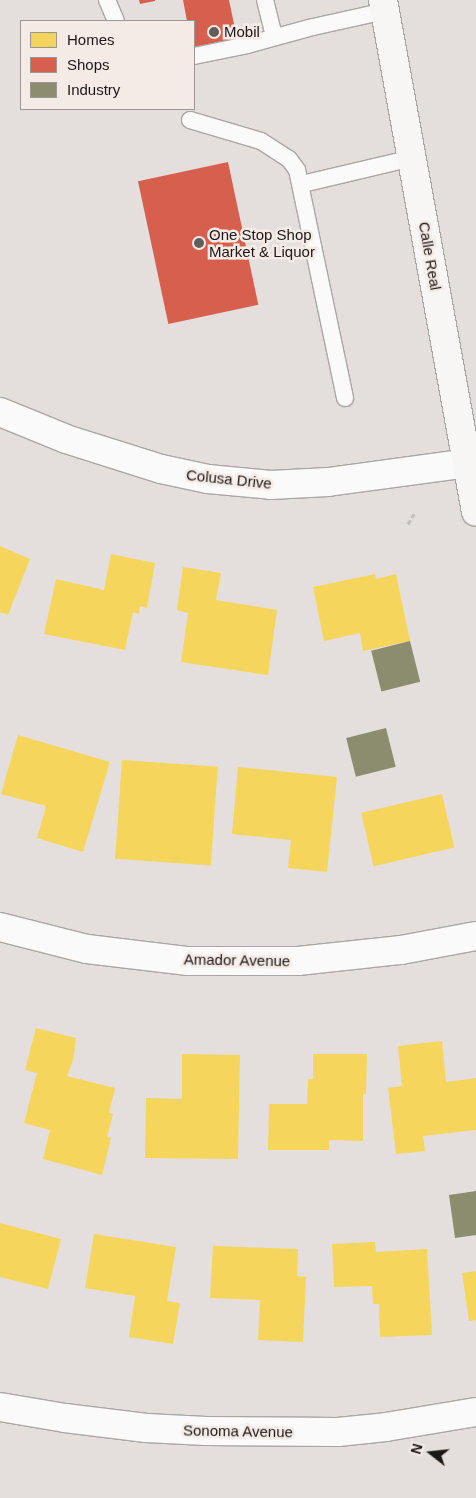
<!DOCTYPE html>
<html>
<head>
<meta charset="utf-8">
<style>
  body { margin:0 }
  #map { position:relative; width:476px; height:1498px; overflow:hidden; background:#e4dfdc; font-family:Arial,sans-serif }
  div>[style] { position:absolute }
  .homes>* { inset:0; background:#f6d55c; transform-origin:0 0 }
  .shops>* { inset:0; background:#d6604d; transform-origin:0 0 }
  .industry>* { inset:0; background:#8c8c6e; transform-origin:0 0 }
  .path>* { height:3px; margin-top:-1.5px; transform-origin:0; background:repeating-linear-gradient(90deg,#c1c0be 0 5px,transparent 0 7.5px) }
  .roads { filter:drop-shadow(1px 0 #aaa6a4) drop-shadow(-1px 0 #aaa6a4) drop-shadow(0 1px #aaa6a4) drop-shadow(0 -1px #aaa6a4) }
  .lane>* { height:16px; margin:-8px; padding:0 8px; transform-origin:8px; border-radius:8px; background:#fbfafa }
  .street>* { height:28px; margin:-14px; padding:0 14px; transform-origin:14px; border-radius:14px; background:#fbfafa }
  .secondary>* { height:28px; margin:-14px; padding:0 14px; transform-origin:14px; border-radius:14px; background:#f8f6f5 }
  .dots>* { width:14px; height:14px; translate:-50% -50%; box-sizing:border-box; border:2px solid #f4ebe6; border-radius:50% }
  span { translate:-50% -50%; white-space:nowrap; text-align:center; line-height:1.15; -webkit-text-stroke:5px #f4ebe6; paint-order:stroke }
  .poi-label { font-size:15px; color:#1b1817 }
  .left { translate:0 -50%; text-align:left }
  .street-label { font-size:15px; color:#1b1817 }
  .legend { position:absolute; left:20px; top:20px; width:175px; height:90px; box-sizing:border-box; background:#f4ebe6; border:1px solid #9d9793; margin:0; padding:6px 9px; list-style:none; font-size:15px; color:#1b1817 }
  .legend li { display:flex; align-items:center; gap:10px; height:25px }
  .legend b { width:25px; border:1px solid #9d9793 }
  .north { position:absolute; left:406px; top:1428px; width:50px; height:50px; -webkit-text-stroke:4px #f4ebe6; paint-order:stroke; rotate:286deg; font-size:14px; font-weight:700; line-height:20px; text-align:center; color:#1b1817 }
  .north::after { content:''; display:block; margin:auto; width:18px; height:22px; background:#1b1817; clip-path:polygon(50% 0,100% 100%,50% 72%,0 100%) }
</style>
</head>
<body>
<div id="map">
  <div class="homes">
    <i style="clip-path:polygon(0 546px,30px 559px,8px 615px,0 612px)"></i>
    <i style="clip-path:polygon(111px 554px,155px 563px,147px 608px,140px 606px,139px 614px,133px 612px,125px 650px,44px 634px,56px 579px,104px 590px)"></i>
    <i style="clip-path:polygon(183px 567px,221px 573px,216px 600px,277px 610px,268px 675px,181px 662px,188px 613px,177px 610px)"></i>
    <i style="clip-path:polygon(375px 574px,376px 579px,396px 574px,410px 641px,363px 651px,360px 633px,324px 641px,313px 587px)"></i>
    <i style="clip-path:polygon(18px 735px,110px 762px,83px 852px,37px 838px,46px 806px,1px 794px)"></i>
    <i style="left:122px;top:760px;width:96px;height:99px;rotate:4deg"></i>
    <i style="clip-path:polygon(238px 767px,337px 777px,327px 872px,288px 868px,291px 840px,232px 834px)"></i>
    <i style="left:442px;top:794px;width:55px;height:83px;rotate:77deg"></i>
    <i style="clip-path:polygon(36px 1028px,76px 1038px,73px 1060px,67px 1076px,115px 1088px,109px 1113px,113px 1114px,107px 1137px,111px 1138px,102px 1175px,43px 1159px,50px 1130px,24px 1123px,37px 1073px,25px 1070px)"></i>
    <i style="clip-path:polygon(442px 1041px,446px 1082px,476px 1078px,476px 1130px,423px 1136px,425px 1151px,396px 1154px,388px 1088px,402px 1086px,398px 1046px)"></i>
    <i style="clip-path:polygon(182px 1054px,240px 1055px,238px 1159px,145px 1158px,146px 1098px,182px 1099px)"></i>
    <i style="clip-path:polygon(313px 1054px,367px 1054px,366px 1094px,363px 1094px,363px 1141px,329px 1140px,329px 1150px,268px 1150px,269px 1104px,307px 1104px,308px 1079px,313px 1079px)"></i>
    <i style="clip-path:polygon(0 1223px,61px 1239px,48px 1289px,0 1277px)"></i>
    <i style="clip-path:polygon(94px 1234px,176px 1247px,167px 1301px,180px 1303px,173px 1344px,129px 1337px,135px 1296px,85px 1288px)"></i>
    <i style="clip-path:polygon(375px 1242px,376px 1252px,427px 1249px,432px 1335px,380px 1337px,379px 1304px,373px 1304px,372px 1286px,334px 1287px,332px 1244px)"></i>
    <i style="clip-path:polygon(213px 1246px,298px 1249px,297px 1276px,306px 1277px,303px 1342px,258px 1340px,260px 1300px,210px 1298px)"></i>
    <i style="clip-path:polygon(476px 1271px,476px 1320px,469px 1321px,462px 1273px)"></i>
  </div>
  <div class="shops">
    <i style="clip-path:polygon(139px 0,155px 0,155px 1px,140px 4px)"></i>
    <i style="clip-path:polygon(183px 0,229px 0,238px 43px,194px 52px,194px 21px,187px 21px)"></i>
    <i style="left:228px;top:162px;width:146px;height:92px;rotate:78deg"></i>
  </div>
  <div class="industry">
    <i style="left:410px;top:641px;width:42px;height:40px;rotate:76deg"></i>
    <i style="left:386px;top:728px;width:40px;height:41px;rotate:76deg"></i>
    <i style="clip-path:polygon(476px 1191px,476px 1235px,455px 1238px,449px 1195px)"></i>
  </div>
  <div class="path">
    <i style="left:408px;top:524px;width:12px;rotate:-59deg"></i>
  </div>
  <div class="roads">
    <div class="lane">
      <i style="left:107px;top:0;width:23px;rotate:67deg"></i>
      <i style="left:265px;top:0;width:38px;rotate:76deg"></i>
      <i style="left:194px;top:56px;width:54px;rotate:-11.7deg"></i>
      <i style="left:247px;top:45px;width:68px;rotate:-15.3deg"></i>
      <i style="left:313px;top:27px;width:74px;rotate:-12.5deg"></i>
      <i style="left:190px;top:120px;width:74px;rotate:16.5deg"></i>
      <i style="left:261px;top:141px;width:33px;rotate:33deg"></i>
      <i style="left:289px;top:159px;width:14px;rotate:54deg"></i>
      <i style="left:297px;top:170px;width:233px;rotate:78.1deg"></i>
      <i style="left:302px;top:184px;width:113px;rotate:-13.3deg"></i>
    </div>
    <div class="street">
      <i style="left:0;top:412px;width:71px;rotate:22.2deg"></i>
      <i style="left:66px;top:439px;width:100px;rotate:17.5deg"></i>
      <i style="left:161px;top:469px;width:48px;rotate:12deg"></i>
      <i style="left:208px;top:479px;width:63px;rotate:5.4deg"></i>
      <i style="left:271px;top:485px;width:57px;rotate:-3deg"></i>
      <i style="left:328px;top:482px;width:141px;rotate:-7.7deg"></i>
      <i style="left:0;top:927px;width:90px;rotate:14.2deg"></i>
      <i style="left:87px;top:949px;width:102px;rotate:6.8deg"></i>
      <i style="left:188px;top:961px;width:110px"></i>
      <i style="left:298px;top:961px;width:104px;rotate:-6.1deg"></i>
      <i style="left:401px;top:950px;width:76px;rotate:-10.6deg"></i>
      <i style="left:0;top:1407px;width:66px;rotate:9.6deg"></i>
      <i style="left:65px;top:1418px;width:82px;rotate:7deg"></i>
      <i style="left:146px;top:1428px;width:60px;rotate:2.9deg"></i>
      <i style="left:206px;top:1431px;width:132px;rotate:0.4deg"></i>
      <i style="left:338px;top:1432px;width:48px;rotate:-5.9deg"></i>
      <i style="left:386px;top:1427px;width:91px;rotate:-9.5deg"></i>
    </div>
    <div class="secondary">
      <i style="left:383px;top:0;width:520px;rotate:79.71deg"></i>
    </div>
  </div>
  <div class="dots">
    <i style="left:214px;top:32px;background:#615e5c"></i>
    <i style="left:199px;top:243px;background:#615e5c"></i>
  </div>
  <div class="poi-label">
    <span class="left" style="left:224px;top:32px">Mobil</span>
    <span class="left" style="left:209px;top:243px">One Stop Shop<br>Market &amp; Liquor</span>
  </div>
  <div class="street-label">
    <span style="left:430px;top:256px;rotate:80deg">Calle Real</span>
    <span style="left:229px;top:479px;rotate:6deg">Colusa Drive</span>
    <span style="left:237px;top:960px;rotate:1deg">Amador Avenue</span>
    <span style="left:238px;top:1431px;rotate:1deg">Sonoma Avenue</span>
  </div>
  <ul class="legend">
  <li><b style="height:14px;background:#f6d55c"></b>Homes</li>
  <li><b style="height:14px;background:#d6604d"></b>Shops</li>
  <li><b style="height:14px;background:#8c8c6e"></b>Industry</li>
  </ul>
  <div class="north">N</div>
</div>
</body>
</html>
